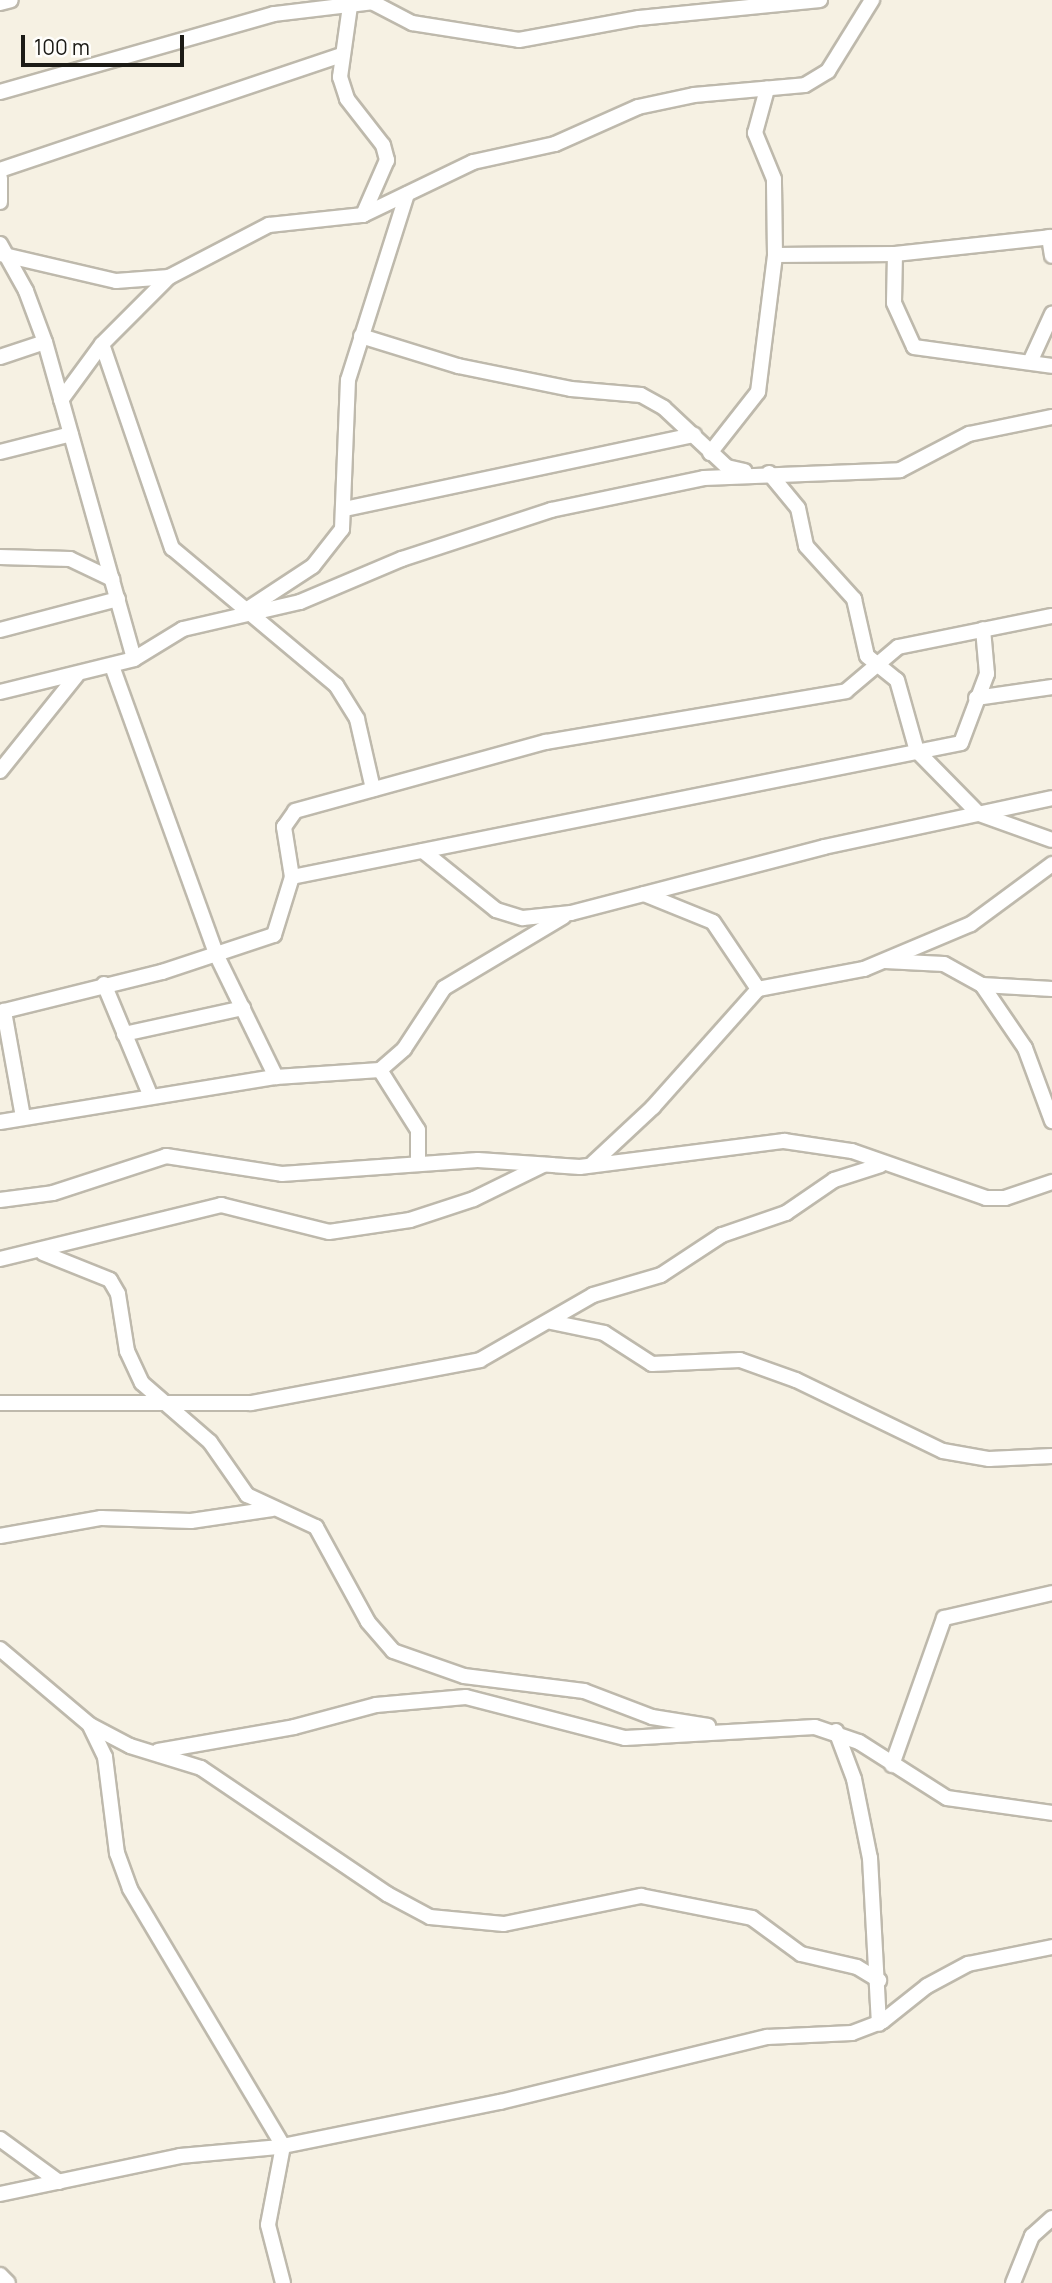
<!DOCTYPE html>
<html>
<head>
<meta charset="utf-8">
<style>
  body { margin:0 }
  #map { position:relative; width:1052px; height:2283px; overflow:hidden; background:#f6f1e3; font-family:Manrope,sans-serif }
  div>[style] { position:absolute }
  .roads { filter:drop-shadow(2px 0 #beb9ac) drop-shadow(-2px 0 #beb9ac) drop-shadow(0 2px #beb9ac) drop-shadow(0 -2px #beb9ac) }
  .minor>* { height:14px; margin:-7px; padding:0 7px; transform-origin:7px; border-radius:7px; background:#fff }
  span { translate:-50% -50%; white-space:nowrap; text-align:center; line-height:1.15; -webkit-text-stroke:5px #fffefb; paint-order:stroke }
  .scale { position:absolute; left:21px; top:35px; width:163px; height:32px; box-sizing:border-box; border:4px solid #1c1b16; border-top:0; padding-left:9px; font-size:21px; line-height:24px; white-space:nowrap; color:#1c1b16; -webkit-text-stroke:5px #fffefb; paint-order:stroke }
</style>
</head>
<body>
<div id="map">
  <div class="roads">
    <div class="minor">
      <i style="left:368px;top:0;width:50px;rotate:27.6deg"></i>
      <i style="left:412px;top:23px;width:108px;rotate:9deg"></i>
      <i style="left:519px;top:40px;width:122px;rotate:-10.4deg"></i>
      <i style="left:639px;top:18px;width:182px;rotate:-5.7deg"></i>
      <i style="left:0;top:3px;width:11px;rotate:-15deg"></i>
      <i style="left:350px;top:6px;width:72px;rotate:98deg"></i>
      <i style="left:340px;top:77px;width:23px;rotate:72deg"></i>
      <i style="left:347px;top:99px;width:58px;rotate:52deg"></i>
      <i style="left:383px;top:145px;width:16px;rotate:75deg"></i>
      <i style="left:387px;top:160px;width:60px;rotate:113.6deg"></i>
      <i style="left:0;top:92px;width:285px;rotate:-15.9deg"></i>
      <i style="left:274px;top:14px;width:102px;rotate:-6.8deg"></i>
      <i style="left:0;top:170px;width:360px;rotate:-18.6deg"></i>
      <i style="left:0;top:178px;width:24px;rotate:90deg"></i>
      <i style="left:1049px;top:237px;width:19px;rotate:81deg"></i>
      <i style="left:0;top:244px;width:54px;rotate:61deg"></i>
      <i style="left:26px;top:291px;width:54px;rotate:69.6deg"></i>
      <i style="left:45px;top:342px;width:329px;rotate:74.3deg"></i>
      <i style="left:0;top:254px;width:119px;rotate:13.1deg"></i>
      <i style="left:116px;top:281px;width:53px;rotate:-4.3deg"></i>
      <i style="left:169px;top:277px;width:113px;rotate:-27.5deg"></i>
      <i style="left:269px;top:225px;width:95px;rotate:-6.1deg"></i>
      <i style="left:363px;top:215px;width:122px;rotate:-25.7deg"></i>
      <i style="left:473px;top:162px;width:84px;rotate:-12.4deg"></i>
      <i style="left:555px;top:144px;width:91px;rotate:-24deg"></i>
      <i style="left:638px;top:107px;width:57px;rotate:-12.1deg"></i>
      <i style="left:694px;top:95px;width:111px;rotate:-5.1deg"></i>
      <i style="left:805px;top:85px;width:27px;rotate:-31deg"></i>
      <i style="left:828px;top:71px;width:84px;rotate:-58.2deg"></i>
      <i style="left:895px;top:254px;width:49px;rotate:91.2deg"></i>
      <i style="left:894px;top:303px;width:48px;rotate:65.6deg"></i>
      <i style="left:914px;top:347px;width:139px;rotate:7.8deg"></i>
      <i style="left:775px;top:255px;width:120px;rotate:-0.5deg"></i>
      <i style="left:895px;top:254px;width:158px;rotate:-6.2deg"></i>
      <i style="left:361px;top:336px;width:102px;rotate:17.2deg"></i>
      <i style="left:458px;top:366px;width:115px;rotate:11.5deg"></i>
      <i style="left:571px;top:389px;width:70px;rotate:4.9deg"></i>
      <i style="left:641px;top:395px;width:26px;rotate:29deg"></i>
      <i style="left:664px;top:408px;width:86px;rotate:43.1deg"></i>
      <i style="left:727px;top:467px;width:18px;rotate:13deg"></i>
      <i style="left:102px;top:344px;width:216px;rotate:71.1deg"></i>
      <i style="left:172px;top:548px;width:214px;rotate:39.9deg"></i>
      <i style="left:336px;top:685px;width:40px;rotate:58deg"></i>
      <i style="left:357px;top:719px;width:72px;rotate:77.1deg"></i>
      <i style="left:0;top:357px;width:47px;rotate:-18.4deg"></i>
      <i style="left:1031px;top:360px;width:51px;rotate:-65.5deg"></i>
      <i style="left:61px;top:400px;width:69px;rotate:-53.8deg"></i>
      <i style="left:102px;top:344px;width:95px;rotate:-45deg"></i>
      <i style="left:0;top:452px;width:73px;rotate:-14.2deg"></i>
      <i style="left:710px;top:453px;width:78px;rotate:-51.8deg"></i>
      <i style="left:758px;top:392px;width:138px;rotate:-82.9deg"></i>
      <i style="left:775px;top:255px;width:76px;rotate:-90.8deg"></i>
      <i style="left:774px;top:179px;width:50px;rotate:-112.4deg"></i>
      <i style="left:755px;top:133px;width:46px;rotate:-74.7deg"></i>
      <i style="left:769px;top:473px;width:45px;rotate:50.4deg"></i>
      <i style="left:798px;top:508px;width:39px;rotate:78deg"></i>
      <i style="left:806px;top:546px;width:72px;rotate:47.8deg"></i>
      <i style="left:854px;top:599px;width:58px;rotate:77.2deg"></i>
      <i style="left:867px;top:656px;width:38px;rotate:39deg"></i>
      <i style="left:897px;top:680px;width:74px;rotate:74.3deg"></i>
      <i style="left:917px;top:751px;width:88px;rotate:45.5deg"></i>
      <i style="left:979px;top:814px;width:77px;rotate:19.6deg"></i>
      <i style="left:345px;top:509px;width:357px;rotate:-12deg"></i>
      <i style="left:0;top:557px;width:70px;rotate:1.6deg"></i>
      <i style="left:70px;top:559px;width:47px;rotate:25.5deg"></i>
      <i style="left:246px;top:610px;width:80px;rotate:-33.3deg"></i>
      <i style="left:313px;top:566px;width:47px;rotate:-51.9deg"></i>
      <i style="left:342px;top:529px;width:149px;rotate:-87.7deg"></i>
      <i style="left:348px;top:380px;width:195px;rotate:-72.4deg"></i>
      <i style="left:0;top:630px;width:122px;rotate:-14.7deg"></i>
      <i style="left:112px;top:666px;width:306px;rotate:70.1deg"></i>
      <i style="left:216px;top:954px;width:137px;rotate:64deg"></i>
      <i style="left:0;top:692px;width:138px;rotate:-13.8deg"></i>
      <i style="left:134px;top:659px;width:57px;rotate:-31.5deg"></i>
      <i style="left:183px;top:629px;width:120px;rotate:-13deg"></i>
      <i style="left:300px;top:602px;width:111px;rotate:-22.9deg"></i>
      <i style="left:402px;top:559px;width:157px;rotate:-18.2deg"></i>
      <i style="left:551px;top:510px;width:156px;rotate:-11.8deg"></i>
      <i style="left:704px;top:478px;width:196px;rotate:-2.3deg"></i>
      <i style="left:900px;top:470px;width:78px;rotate:-27.6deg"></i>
      <i style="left:969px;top:434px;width:85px;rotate:-11.6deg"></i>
      <i style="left:976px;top:698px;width:77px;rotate:-8.2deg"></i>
      <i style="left:0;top:771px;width:123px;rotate:-51.3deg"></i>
      <i style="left:423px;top:851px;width:94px;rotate:38.9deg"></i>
      <i style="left:496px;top:910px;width:28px;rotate:17deg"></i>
      <i style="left:523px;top:918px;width:48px;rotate:-5.9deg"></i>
      <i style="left:571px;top:913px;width:261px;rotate:-14.6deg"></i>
      <i style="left:824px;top:847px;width:233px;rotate:-12.1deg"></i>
      <i style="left:292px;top:877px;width:682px;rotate:-11.33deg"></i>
      <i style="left:961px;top:743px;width:74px;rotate:-69.4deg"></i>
      <i style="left:987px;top:674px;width:45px;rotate:-95.1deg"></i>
      <i style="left:644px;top:894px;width:74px;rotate:22.1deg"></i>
      <i style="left:713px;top:922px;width:81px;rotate:56.1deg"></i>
      <i style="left:885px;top:961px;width:59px;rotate:2.9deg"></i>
      <i style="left:944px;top:964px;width:43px;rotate:28.9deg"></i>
      <i style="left:982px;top:985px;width:76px;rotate:55.7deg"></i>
      <i style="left:1025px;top:1048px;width:78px;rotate:69.7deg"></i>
      <i style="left:104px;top:984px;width:122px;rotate:67.4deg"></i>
      <i style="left:982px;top:985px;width:70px;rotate:3.3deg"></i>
      <i style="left:124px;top:1034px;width:122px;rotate:-12.3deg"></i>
      <i style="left:380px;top:1070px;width:71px;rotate:57.7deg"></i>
      <i style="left:418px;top:1130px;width:33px;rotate:90deg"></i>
      <i style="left:23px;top:1117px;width:108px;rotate:-100.2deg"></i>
      <i style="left:4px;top:1011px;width:163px;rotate:-13.9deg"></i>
      <i style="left:162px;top:972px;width:118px;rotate:-18.3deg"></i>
      <i style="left:274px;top:935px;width:61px;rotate:-72.8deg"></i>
      <i style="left:292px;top:877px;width:51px;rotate:-99.1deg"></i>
      <i style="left:284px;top:827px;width:19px;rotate:-55deg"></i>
      <i style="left:295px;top:811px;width:260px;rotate:-15.4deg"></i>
      <i style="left:546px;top:742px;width:304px;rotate:-9.6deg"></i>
      <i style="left:846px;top:691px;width:68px;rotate:-40.2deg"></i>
      <i style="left:898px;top:647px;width:157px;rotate:-11.4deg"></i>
      <i style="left:0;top:1122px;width:280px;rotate:-9.3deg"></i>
      <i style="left:276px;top:1077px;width:104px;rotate:-3.9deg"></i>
      <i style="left:380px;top:1070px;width:32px;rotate:-41deg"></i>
      <i style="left:404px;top:1049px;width:73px;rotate:-56.7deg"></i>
      <i style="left:444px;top:988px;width:139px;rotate:-30.8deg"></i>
      <i style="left:593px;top:1163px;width:82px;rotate:-43deg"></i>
      <i style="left:653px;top:1107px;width:158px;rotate:-48.3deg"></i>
      <i style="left:758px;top:989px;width:108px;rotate:-10.7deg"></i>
      <i style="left:864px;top:969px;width:116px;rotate:-22.8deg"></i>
      <i style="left:971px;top:924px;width:101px;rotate:-36.5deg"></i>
      <i style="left:0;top:1200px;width:53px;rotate:-7.5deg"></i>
      <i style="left:53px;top:1193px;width:119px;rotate:-18.1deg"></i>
      <i style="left:166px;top:1156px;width:117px;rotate:8.8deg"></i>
      <i style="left:282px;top:1174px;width:196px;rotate:-4.1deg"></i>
      <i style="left:478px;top:1160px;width:102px;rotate:3.9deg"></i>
      <i style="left:580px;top:1167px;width:206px;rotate:-7.3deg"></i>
      <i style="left:784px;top:1141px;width:69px;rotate:8.4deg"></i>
      <i style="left:852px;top:1151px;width:142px;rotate:19.3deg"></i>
      <i style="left:986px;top:1198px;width:19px"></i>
      <i style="left:1005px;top:1198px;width:50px;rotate:-18.8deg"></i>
      <i style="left:43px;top:1253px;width:72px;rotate:21.9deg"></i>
      <i style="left:110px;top:1280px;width:16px;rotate:60deg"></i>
      <i style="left:118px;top:1294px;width:58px;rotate:81deg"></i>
      <i style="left:127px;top:1351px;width:35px;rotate:65deg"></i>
      <i style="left:142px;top:1383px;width:90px;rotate:40.9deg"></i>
      <i style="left:210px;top:1442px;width:65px;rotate:55.1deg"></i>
      <i style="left:247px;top:1495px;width:76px;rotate:24.9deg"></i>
      <i style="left:316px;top:1527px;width:108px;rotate:61.3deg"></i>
      <i style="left:368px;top:1622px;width:38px;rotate:49deg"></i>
      <i style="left:393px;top:1651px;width:75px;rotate:19.4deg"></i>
      <i style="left:464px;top:1676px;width:121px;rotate:7.1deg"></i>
      <i style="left:584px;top:1691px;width:73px;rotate:20.9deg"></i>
      <i style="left:652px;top:1717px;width:57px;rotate:9.1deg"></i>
      <i style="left:0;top:1259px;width:228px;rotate:-13.7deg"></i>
      <i style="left:221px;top:1205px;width:111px;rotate:14deg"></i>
      <i style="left:329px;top:1232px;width:82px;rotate:-8.4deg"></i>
      <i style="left:410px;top:1220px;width:67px;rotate:-18.2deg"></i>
      <i style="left:474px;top:1199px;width:77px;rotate:-26.2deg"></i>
      <i style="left:551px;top:1322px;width:54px;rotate:11.7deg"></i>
      <i style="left:604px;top:1333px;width:57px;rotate:32.9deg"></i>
      <i style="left:652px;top:1364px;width:88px;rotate:-2.6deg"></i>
      <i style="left:740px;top:1360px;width:59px;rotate:19.7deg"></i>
      <i style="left:796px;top:1380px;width:163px;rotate:25.8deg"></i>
      <i style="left:943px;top:1451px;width:47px;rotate:9.9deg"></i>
      <i style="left:989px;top:1459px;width:63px;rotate:-2.7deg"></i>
      <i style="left:0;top:1403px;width:251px"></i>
      <i style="left:251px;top:1403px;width:233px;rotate:-10.6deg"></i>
      <i style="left:480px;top:1360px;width:130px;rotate:-29.9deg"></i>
      <i style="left:593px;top:1295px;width:71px;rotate:-16.4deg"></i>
      <i style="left:661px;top:1275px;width:73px;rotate:-33.3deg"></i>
      <i style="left:722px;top:1235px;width:68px;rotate:-19deg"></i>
      <i style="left:786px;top:1213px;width:58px;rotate:-34.5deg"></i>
      <i style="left:834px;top:1180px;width:49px;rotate:-17.7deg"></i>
      <i style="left:0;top:1536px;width:103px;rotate:-10.1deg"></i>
      <i style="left:101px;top:1518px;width:90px;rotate:1.9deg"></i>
      <i style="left:191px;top:1521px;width:82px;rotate:-8.4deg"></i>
      <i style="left:0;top:1649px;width:118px;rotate:40.2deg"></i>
      <i style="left:90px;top:1725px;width:45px;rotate:27.7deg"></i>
      <i style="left:130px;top:1746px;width:74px;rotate:17.2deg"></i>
      <i style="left:201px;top:1768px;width:225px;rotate:34.1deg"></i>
      <i style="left:387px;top:1894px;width:49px;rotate:28.1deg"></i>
      <i style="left:430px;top:1917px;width:74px;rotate:5.4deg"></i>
      <i style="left:504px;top:1924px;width:140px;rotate:-11.6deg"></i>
      <i style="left:641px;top:1896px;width:113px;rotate:11.2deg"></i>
      <i style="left:752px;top:1918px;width:61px;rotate:36.3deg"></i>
      <i style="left:801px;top:1954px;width:57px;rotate:13.1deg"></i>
      <i style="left:857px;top:1967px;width:26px;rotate:31deg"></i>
      <i style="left:90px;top:1726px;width:34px;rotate:64deg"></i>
      <i style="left:105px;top:1757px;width:97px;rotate:82.9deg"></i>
      <i style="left:117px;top:1853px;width:38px;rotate:70deg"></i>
      <i style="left:130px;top:1889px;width:299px;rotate:59.2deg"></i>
      <i style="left:283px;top:2146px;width:80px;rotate:100.8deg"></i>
      <i style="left:268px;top:2225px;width:60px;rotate:75.5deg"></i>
      <i style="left:836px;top:1731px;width:51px;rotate:69.4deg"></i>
      <i style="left:854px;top:1779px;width:81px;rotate:78.6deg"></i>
      <i style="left:870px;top:1858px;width:166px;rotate:86.9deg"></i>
      <i style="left:158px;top:1751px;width:138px;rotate:-10deg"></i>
      <i style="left:294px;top:1727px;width:85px;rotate:-15deg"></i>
      <i style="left:376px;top:1705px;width:90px;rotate:-5.1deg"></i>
      <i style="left:466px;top:1697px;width:164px;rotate:14.5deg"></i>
      <i style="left:625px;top:1738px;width:190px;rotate:-3.3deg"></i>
      <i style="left:815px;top:1727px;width:46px;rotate:18.8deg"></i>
      <i style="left:859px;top:1742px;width:104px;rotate:32.5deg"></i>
      <i style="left:947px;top:1798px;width:106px;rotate:8.1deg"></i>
      <i style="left:892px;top:1765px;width:156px;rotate:-70.5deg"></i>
      <i style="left:944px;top:1618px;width:111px;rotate:-13deg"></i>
      <i style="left:0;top:2139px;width:73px;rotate:36.1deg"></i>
      <i style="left:0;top:2194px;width:184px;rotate:-11.9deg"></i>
      <i style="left:180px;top:2156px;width:98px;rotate:-5.2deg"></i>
      <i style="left:278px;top:2147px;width:227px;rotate:-11.5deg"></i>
      <i style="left:500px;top:2102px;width:275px;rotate:-13.7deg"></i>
      <i style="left:767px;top:2037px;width:85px;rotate:-2.7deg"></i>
      <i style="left:852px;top:2033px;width:33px;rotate:-21deg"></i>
      <i style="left:883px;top:2021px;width:56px;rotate:-38.5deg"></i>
      <i style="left:927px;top:1986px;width:47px;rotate:-28.2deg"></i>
      <i style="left:968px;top:1964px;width:86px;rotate:-11.4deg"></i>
      <i style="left:0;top:2275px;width:11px;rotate:45deg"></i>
      <i style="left:1013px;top:2283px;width:51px;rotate:-68deg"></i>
      <i style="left:1032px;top:2236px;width:27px;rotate:-42deg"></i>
    </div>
  </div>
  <div class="scale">100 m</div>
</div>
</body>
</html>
